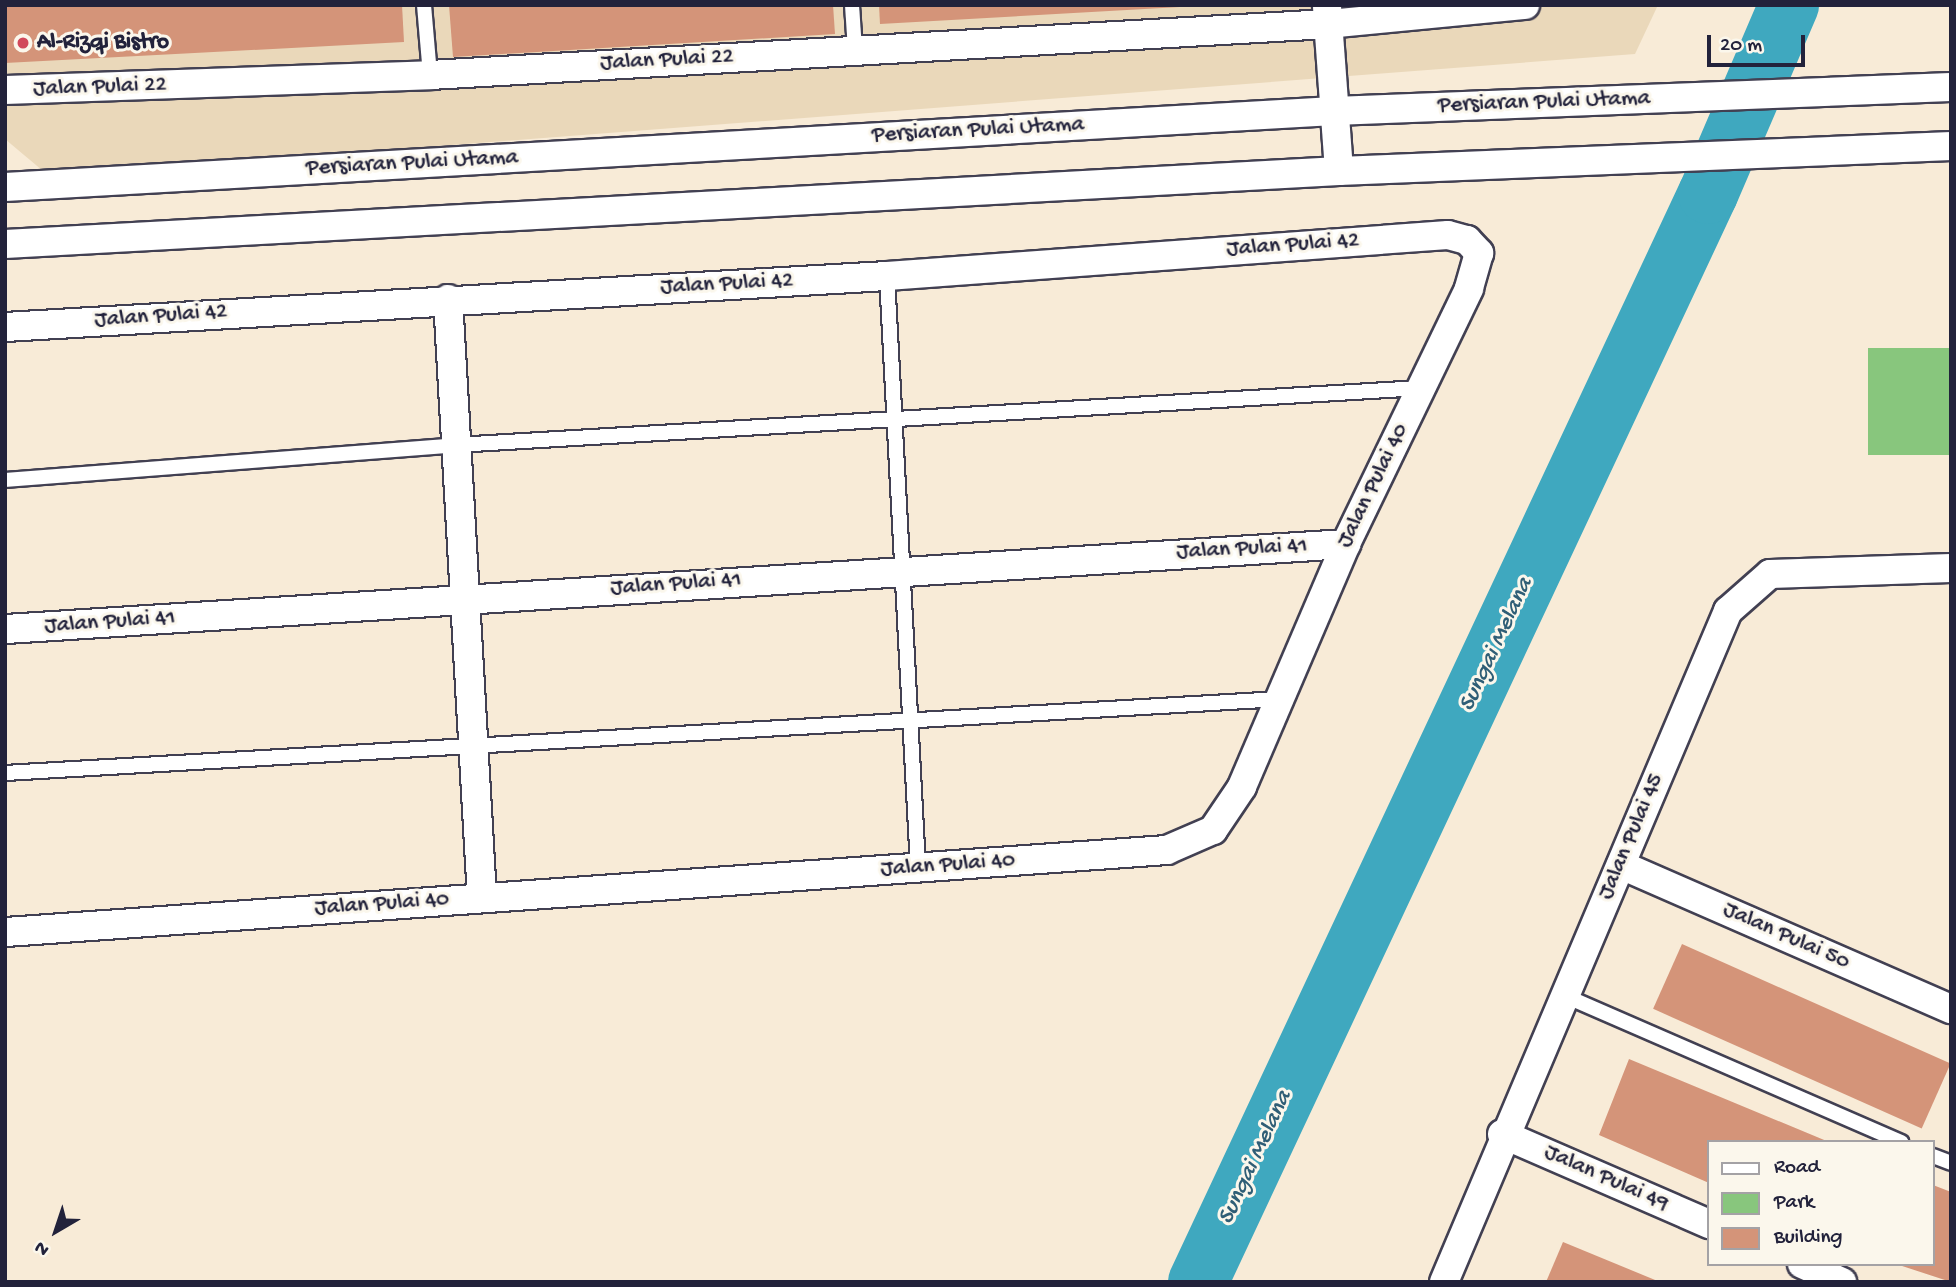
<!DOCTYPE html>
<html>
<head>
<meta charset="utf-8">
<style>
  body { margin:0 }
  #map { position:relative; width:1956px; height:1287px; overflow:hidden; background:#f8ebd7; font-family:"Gochi Hand",sans-serif }
  div>[style] { position:absolute }
  .built>* { inset:0; background:#ead8ba }
  .green>* { inset:0; background:#88c67d; transform-origin:0 0 }
  .river>* { height:60px; margin:-30px; padding:0 30px; transform-origin:30px; border-radius:30px; background:#3fa8bf }
  .building>* { inset:0; background:#d49479; transform-origin:0 0 }
  .roads { filter:drop-shadow(2px 0 #424052) drop-shadow(-2px 0 #424052) drop-shadow(0 2px #424052) drop-shadow(0 -2px #424052) }
  .lane>* { height:14px; margin:-7px; padding:0 7px; transform-origin:7px; border-radius:7px; background:#fff }
  .street>* { height:28px; margin:-14px; padding:0 14px; transform-origin:14px; border-radius:14px; background:#fff }
  .dots>* { width:19px; height:19px; translate:-50% -50%; box-sizing:border-box; border:4px solid #fbf7ec; border-radius:50% }
  span { translate:-50% -50%; white-space:nowrap; text-align:center; line-height:1.15; -webkit-text-stroke:6px #fbf7ec; paint-order:stroke }
  .poi-label { font-size:23px; color:#22223b; font-weight:700 }
  .left { translate:0 -50%; text-align:left }
  .street-label { font-size:23px; color:#22223b }
  .water-label { font-size:24px; color:#2f5e76; font-style:italic }
  .frame { position:absolute; inset:0; border:7px solid #22223b; pointer-events:none }
  .legend { position:absolute; left:1707px; top:1140px; width:228px; height:126px; box-sizing:border-box; background:#fbf7ec; border:2px solid #a4a2a5; margin:0; padding:9px 12px; list-style:none; font-size:21px; color:#22223b }
  .legend li { display:flex; align-items:center; gap:14px; height:35px }
  .legend b { width:35px; border:2px solid #a4a2a5 }
  .north { position:absolute; left:21px; top:1196px; width:70px; height:70px; -webkit-text-stroke:5px #fbf7ec; paint-order:stroke; rotate:219deg; font-size:19px; font-weight:700; line-height:28px; text-align:center; color:#22223b }
  .north::after { content:''; display:block; margin:auto; width:24px; height:32px; background:#22223b; clip-path:polygon(50% 0,100% 100%,50% 72%,0 100%) }
  .scale { position:absolute; left:1707px; top:35px; width:98px; height:32px; box-sizing:border-box; border:4px solid #22223b; border-top:0; padding-left:9px; font-size:21px; line-height:24px; white-space:nowrap; color:#22223b; -webkit-text-stroke:5px #fbf7ec; paint-order:stroke }
</style>
</head>
<body>
<div id="map">
  <div class="built">
    <i style="clip-path:polygon(5px 5px,1658px 5px,1635px 54px,49px 176px,5px 139px)"></i>
  </div>
  <div class="green">
    <i style="left:1951px;top:348px;width:107px;height:83px;rotate:90deg"></i>
  </div>
  <div class="river">
    <i style="left:1198px;top:1282px;width:1202px;rotate:-64.89deg"></i>
    <i style="left:1708px;top:194px;width:206px;rotate:-66.8deg"></i>
  </div>
  <div class="building">
    <i style="clip-path:polygon(5px 5px,402px 5px,404px 42px,5px 63px)"></i>
    <i style="clip-path:polygon(449px 5px,833px 5px,835px 34px,453px 57px)"></i>
    <i style="clip-path:polygon(879px 5px,1180px 5px,1180px 7px,880px 24px)"></i>
    <i style="left:1682px;top:944px;width:294px;height:71px;rotate:24deg"></i>
    <i style="clip-path:polygon(1629px 1059px,1829px 1142px,1709px 1142px,1709px 1183px,1599px 1135px)"></i>
    <i style="clip-path:polygon(1933px 1185px,1951px 1192px,1951px 1282px,1896px 1264px,1933px 1264px)"></i>
    <i style="clip-path:polygon(1563px 1242px,1660px 1282px,1546px 1282px)"></i>
  </div>
  <div class="roads">
    <div class="lane">
      <i style="left:424px;top:5px;width:70px;rotate:85.1deg"></i>
      <i style="left:852px;top:5px;width:45px;rotate:86.2deg"></i>
      <i style="left:887px;top:276px;width:593px;rotate:87deg"></i>
      <i style="left:5px;top:480px;width:452px;rotate:-4.4deg"></i>
      <i style="left:456px;top:445px;width:967px;rotate:-3.38deg"></i>
      <i style="left:5px;top:773px;width:1276px;rotate:-3.32deg"></i>
      <i style="left:1563px;top:995px;width:369px;rotate:23.5deg"></i>
      <i style="left:1933px;top:1156px;width:19px;rotate:21deg"></i>
    </div>
    <div class="street">
      <i style="left:1327px;top:7px;width:164px;rotate:85.8deg"></i>
      <i style="left:5px;top:90px;width:425px;rotate:-2deg"></i>
      <i style="left:430px;top:75px;width:899px;rotate:-3.25deg"></i>
      <i style="left:1328px;top:24px;width:198px;rotate:-5.5deg"></i>
      <i style="left:5px;top:187px;width:1331px;rotate:-3.27deg"></i>
      <i style="left:1334px;top:111px;width:617px;rotate:-2.23deg"></i>
      <i style="left:5px;top:244px;width:1336px;rotate:-3.13deg"></i>
      <i style="left:1339px;top:171px;width:613px;rotate:-2.34deg"></i>
      <i style="left:448px;top:299px;width:600px;rotate:86.75deg"></i>
      <i style="left:5px;top:327px;width:883px;rotate:-3.31deg"></i>
      <i style="left:887px;top:276px;width:562px;rotate:-4.18deg"></i>
      <i style="left:1448px;top:235px;width:20px;rotate:15deg"></i>
      <i style="left:1467px;top:240px;width:18px;rotate:47deg"></i>
      <i style="left:1479px;top:253px;width:37px;rotate:106deg"></i>
      <i style="left:1469px;top:289px;width:283px;rotate:115.8deg"></i>
      <i style="left:1346px;top:544px;width:264px;rotate:113.2deg"></i>
      <i style="left:1242px;top:787px;width:52px;rotate:124deg"></i>
      <i style="left:1213px;top:830px;width:50px;rotate:156.5deg"></i>
      <i style="left:1167px;top:850px;width:1165px;rotate:175.96deg"></i>
      <i style="left:6px;top:629px;width:1343px;rotate:-3.63deg"></i>
      <i style="left:1621px;top:865px;width:360px;rotate:23.6deg"></i>
      <i style="left:1502px;top:1134px;width:226px;rotate:23.5deg"></i>
      <i style="left:1802px;top:1264px;width:44px;rotate:24.2deg"></i>
      <i style="left:1444px;top:1282px;width:729px;rotate:-67.06deg"></i>
      <i style="left:1728px;top:611px;width:56px;rotate:-41.4deg"></i>
      <i style="left:1770px;top:574px;width:181px;rotate:-1.9deg"></i>
    </div>
  </div>
  <div class="dots">
    <i style="left:23px;top:43px;background:#d1495b"></i>
  </div>
  <div class="poi-label">
    <span class="left" style="left:37px;top:43px">Al-Rizqi Bistro</span>
  </div>
  <div class="street-label">
    <span style="left:667px;top:61px;rotate:-3deg">Jalan Pulai 22</span>
    <span style="left:100px;top:88px;rotate:-2deg">Jalan Pulai 22</span>
    <span style="left:1544px;top:103px;rotate:-2deg">Persiaran Pulai Utama</span>
    <span style="left:978px;top:131px;rotate:-3deg">Persiaran Pulai Utama</span>
    <span style="left:412px;top:164px;rotate:-3deg">Persiaran Pulai Utama</span>
    <span style="left:1293px;top:246px;rotate:-4deg">Jalan Pulai 42</span>
    <span style="left:727px;top:285px;rotate:-3deg">Jalan Pulai 42</span>
    <span style="left:161px;top:317px;rotate:-4deg">Jalan Pulai 42</span>
    <span style="left:1374px;top:486px;rotate:-64deg">Jalan Pulai 40</span>
    <span style="left:1242px;top:550px;rotate:-3deg">Jalan Pulai 41</span>
    <span style="left:676px;top:585px;rotate:-4deg">Jalan Pulai 41</span>
    <span style="left:110px;top:623px;rotate:-4deg">Jalan Pulai 41</span>
    <span style="left:1632px;top:837px;rotate:-67deg">Jalan Pulai 45</span>
    <span style="left:948px;top:866px;rotate:-4deg">Jalan Pulai 40</span>
    <span style="left:382px;top:905px;rotate:-4deg">Jalan Pulai 40</span>
    <span style="left:1786px;top:937px;rotate:24deg">Jalan Pulai 50</span>
    <span style="left:1606px;top:1179px;rotate:24deg">Jalan Pulai 49</span>
  </div>
  <div class="water-label">
    <span style="left:1497px;top:645px;rotate:-65deg">Sungai Melana</span>
    <span style="left:1256px;top:1158px;rotate:-65deg">Sungai Melana</span>
  </div>
  <div class="frame"></div>
  <ul class="legend">
  <li><b style="height:9px;background:#fff"></b>Road</li>
  <li><b style="height:19px;background:#88c67d"></b>Park</li>
  <li><b style="height:19px;background:#d49479"></b>Building</li>
  </ul>
  <div class="north">N</div>
  <div class="scale">20 m</div>
</div>
</body>
</html>
